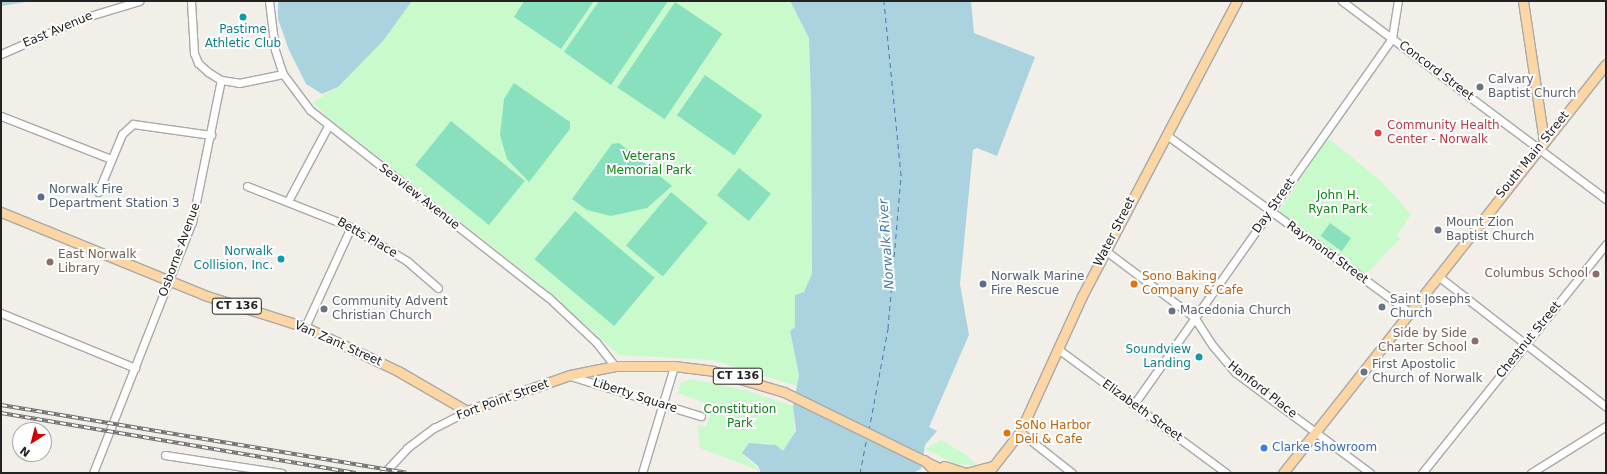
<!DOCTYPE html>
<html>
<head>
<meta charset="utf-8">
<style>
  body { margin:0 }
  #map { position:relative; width:1607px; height:474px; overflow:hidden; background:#f2efe9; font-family:"DejaVu Sans",sans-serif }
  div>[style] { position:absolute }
  .park>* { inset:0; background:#c8facc }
  .pitch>* { inset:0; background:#88e0be; transform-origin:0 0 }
  .water>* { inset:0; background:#aad3df }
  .ferry>* { height:1px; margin-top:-0.5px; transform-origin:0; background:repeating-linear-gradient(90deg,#4a7aab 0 5px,transparent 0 9px) }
  .roads { filter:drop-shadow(1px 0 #a9a9a9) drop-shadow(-1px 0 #a9a9a9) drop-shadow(0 1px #a9a9a9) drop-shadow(0 -1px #a9a9a9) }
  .minor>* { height:7px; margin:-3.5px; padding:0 3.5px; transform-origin:3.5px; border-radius:3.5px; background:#fff }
  .major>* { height:9px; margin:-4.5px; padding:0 4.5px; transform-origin:4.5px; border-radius:4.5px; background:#fcd6a4 }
  .rail>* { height:3.5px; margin-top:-1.75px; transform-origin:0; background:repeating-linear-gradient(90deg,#fff 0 6px,#707070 0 12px); box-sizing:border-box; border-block:1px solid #707070 }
  .dots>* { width:11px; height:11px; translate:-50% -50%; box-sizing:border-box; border:2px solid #fff; border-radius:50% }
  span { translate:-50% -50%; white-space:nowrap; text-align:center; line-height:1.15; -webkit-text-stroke:4px #fff; paint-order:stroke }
  .shield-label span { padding:1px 3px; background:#fff; border:1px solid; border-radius:3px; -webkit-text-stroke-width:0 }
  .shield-label { font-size:11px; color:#222; font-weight:700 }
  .street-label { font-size:12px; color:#222 }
  .culture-label { font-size:12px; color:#0d838f }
  .right { translate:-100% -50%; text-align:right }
  .worship-label { font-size:12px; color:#5b616d }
  .left { translate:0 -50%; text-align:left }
  .health-label { font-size:12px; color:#be3a42 }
  .park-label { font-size:12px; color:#0c8416 }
  .service-label { font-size:12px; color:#4e5e75 }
  .education-label { font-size:12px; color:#785e54 }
  .food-label { font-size:12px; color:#c56008 }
  .shop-label { font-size:12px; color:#366cbe }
  .water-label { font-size:13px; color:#4a7aab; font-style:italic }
  .frame { position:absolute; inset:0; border:2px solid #222; pointer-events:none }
  .north { position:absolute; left:12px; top:422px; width:40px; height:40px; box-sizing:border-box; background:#fff; border:1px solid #a7a7a7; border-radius:50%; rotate:216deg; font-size:11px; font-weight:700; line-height:16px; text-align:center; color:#222 }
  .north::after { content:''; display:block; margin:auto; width:14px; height:18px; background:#d40000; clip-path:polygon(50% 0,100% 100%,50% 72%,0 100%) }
</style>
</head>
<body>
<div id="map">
  <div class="park">
    <i style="clip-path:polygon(412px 1px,790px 1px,809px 38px,811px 100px,812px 274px,804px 292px,795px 295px,795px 327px,790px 331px,799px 375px,797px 386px,712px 360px,619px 355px,535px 280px,326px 116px,313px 102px,338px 87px,383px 41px)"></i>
    <i style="clip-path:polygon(1328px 138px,1381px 181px,1411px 214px,1397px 235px,1400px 239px,1364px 276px,1278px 213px)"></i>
    <i style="clip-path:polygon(690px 379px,745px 390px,793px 406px,795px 436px,783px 451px,769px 443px,750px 443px,742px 453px,760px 471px,700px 448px,697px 425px,706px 427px,714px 406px,678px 393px,681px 383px)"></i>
    <i style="clip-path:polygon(941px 440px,966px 455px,977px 465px,956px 464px,925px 449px)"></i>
  </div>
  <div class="pitch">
    <i style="clip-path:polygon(524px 1px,594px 1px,561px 49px,514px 17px)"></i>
    <i style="clip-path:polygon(599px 1px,668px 1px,611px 85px,564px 52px)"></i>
    <i style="left:675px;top:2px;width:57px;height:103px;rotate:34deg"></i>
    <i style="left:705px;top:75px;width:70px;height:49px;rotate:35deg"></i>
    <i style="clip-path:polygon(514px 83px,570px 122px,570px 129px,529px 182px,507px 159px,500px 135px,504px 99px)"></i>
    <i style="left:451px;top:121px;width:95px;height:57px;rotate:39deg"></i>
    <i style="clip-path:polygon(619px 143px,672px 186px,647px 208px,611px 216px,587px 210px,572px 199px,612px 144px)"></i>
    <i style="left:739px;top:168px;width:41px;height:35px;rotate:39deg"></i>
    <i style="left:671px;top:192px;width:48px;height:70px;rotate:40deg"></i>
    <i style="left:575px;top:211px;width:104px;height:63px;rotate:40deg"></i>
    <i style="left:1330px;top:223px;width:26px;height:16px;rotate:36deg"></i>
  </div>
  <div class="water">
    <i style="clip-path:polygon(1px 1px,32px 1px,1px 6px)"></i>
    <i style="clip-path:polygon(278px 1px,412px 1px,383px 41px,338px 87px,322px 94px,306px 84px,289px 50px,278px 19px)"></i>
    <i style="clip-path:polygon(790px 1px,971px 1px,974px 33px,1035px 57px,997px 156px,977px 148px,973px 150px,960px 284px,969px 335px,929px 427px,937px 431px,925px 445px,921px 469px,913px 473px,761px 473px,758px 466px,742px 453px,749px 443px,776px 445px,783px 451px,796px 431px,793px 406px,799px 375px,790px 331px,795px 327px,795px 295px,804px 292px,812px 274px,811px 100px,809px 38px)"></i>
  </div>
  <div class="ferry">
    <i style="left:869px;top:430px;width:104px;rotate:-79.4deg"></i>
    <i style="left:888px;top:328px;width:154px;rotate:-85.1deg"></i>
    <i style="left:901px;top:175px;width:175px;rotate:-95.6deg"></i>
    <i style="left:860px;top:473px;width:36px;rotate:-79deg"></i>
  </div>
  <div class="roads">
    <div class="minor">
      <i style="left:191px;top:1px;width:52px;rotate:86.7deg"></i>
      <i style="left:194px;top:53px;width:11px;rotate:68deg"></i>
      <i style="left:198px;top:63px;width:13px;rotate:42deg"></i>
      <i style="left:208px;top:72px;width:15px;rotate:32deg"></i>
      <i style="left:221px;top:80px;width:18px;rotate:9deg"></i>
      <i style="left:239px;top:83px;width:45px;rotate:-11.6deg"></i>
      <i style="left:269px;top:1px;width:49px;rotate:83deg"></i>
      <i style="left:275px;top:50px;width:25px;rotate:72deg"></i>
      <i style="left:283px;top:74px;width:45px;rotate:53.1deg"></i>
      <i style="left:310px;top:110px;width:303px;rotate:38.2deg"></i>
      <i style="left:548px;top:297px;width:66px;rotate:43.2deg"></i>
      <i style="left:596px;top:342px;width:31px;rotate:52deg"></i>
      <i style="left:1342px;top:1px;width:330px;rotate:36.9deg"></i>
      <i style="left:1px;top:54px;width:90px;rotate:-23.7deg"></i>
      <i style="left:83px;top:18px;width:59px;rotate:-16.9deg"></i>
      <i style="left:1px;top:116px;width:118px;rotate:21.4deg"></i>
      <i style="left:1168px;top:136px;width:298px;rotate:36.1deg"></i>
      <i style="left:247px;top:186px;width:112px;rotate:21.5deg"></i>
      <i style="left:351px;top:227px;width:66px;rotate:31.3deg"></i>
      <i style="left:407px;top:261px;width:41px;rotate:41.1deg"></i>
      <i style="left:98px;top:192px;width:63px;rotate:-67.5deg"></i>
      <i style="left:122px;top:134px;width:15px;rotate:-42deg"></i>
      <i style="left:133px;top:124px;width:79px;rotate:8deg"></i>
      <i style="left:288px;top:201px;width:85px;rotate:-61.9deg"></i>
      <i style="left:1106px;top:251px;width:110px;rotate:36.9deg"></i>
      <i style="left:1194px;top:317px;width:35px;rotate:57deg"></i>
      <i style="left:1213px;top:346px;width:35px;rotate:50deg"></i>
      <i style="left:1236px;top:373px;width:167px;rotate:36.7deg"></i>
      <i style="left:1438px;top:276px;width:213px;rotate:37.9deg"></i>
      <i style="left:1px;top:313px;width:145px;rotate:22.3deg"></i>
      <i style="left:305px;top:327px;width:110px;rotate:-65.3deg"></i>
      <i style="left:1058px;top:349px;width:209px;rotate:36.4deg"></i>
      <i style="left:570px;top:376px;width:137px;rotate:17deg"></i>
      <i style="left:1134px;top:404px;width:448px;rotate:-54.8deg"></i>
      <i style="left:1392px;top:38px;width:37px;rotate:-81deg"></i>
      <i style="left:1020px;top:432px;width:66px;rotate:38.3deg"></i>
      <i style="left:165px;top:455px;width:118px;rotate:8.7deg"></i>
      <i style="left:93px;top:473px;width:270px;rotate:-68.5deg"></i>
      <i style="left:192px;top:222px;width:145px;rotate:-78.5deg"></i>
      <i style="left:384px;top:473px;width:34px;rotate:-47deg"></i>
      <i style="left:407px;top:448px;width:34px;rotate:-37deg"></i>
      <i style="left:434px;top:428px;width:37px;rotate:-27deg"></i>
      <i style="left:642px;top:473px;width:112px;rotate:-73.3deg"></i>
      <i style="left:1422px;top:473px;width:294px;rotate:-51.2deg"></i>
      <i style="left:1531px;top:473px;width:89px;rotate:-32.1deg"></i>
    </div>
    <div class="major">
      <i style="left:1523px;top:1px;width:143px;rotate:81.5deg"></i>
      <i style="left:1px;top:212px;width:219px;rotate:22.2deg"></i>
      <i style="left:204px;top:295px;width:106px;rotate:17.6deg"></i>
      <i style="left:305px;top:327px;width:103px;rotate:25.3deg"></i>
      <i style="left:398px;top:371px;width:80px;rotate:30.1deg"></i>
      <i style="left:467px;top:411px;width:109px;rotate:-19.3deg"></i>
      <i style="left:570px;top:375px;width:46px;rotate:-11.3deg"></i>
      <i style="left:615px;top:366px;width:59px"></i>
      <i style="left:674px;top:366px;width:39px;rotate:7deg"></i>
      <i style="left:713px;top:371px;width:74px;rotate:16.5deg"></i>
      <i style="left:784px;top:392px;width:184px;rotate:26.1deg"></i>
      <i style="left:924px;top:460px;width:18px;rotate:45deg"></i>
      <i style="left:944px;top:466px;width:23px;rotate:18deg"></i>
      <i style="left:966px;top:473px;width:28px;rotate:-15deg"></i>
      <i style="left:988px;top:473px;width:52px;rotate:-52deg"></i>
      <i style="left:1020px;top:432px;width:149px;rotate:-65.5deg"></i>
      <i style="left:1082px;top:296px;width:333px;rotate:-62.3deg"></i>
      <i style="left:1283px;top:473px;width:521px;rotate:-51.7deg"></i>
    </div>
  </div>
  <div class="rail">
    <i style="left:1px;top:405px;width:411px;rotate:9.5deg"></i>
    <i style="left:1px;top:413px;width:360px;rotate:9.6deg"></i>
  </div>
  <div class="dots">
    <i style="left:243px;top:17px;background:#0f9aa8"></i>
    <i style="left:1480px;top:87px;background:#6b7280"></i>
    <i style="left:1378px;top:133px;background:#e0444e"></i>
    <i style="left:41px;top:197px;background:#5c6f8a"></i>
    <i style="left:1438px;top:230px;background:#6b7280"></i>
    <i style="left:281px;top:259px;background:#0f9aa8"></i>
    <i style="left:50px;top:262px;background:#8d6e63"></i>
    <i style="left:1596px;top:274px;background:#8d6e63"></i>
    <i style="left:983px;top:284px;background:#5c6f8a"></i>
    <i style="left:1134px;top:284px;background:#e8710a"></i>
    <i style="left:1382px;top:307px;background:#6b7280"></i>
    <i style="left:324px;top:309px;background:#6b7280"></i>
    <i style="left:1172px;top:311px;background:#6b7280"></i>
    <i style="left:1475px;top:341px;background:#8d6e63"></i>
    <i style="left:1199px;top:357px;background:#0f9aa8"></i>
    <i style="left:1364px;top:372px;background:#6b7280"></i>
    <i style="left:1007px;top:433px;background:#e8710a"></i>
    <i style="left:1264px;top:448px;background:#3f7fe0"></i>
  </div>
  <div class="shield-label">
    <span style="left:237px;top:306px">CT 136</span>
    <span style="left:738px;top:376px">CT 136</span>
  </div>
  <div class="street-label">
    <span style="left:58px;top:30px;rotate:-23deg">East Avenue</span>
    <span style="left:1436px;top:71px;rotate:37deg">Concord Street</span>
    <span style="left:1533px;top:155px;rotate:-51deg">South Main Street</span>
    <span style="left:419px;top:197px;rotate:38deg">Seaview Avenue</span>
    <span style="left:1274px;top:206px;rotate:-55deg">Day Street</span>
    <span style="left:1115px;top:232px;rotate:-63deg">Water Street</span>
    <span style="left:367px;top:238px;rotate:30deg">Betts Place</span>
    <span style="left:180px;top:250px;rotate:-70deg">Osborne Avenue</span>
    <span style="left:1327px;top:253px;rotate:36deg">Raymond Street</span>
    <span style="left:1529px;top:340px;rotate:-51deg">Chestnut Street</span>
    <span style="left:338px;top:344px;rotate:24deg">Van Zant Street</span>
    <span style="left:1262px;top:390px;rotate:38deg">Hanford Place</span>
    <span style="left:635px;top:396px;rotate:18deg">Liberty Square</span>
    <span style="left:503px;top:400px;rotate:-20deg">Fort Point Street</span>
    <span style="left:1142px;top:411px;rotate:36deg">Elizabeth Street</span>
  </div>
  <div class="culture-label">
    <span style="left:243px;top:37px">Pastime<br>Athletic Club</span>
    <span class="right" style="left:273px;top:259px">Norwalk<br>Collision, Inc.</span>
    <span class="right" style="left:1191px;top:357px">Soundview<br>Landing</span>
  </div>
  <div class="worship-label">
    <span class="left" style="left:1488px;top:87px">Calvary<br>Baptist Church</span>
    <span class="left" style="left:1446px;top:230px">Mount Zion<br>Baptist Church</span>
    <span class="left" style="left:1390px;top:307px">Saint Josephs<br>Church</span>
    <span class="left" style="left:332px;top:309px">Community Advent<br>Christian Church</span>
    <span class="left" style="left:1180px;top:311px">Macedonia Church</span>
    <span class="left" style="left:1372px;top:372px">First Apostolic<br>Church of Norwalk</span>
  </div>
  <div class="health-label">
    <span class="left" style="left:1387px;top:133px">Community Health<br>Center - Norwalk</span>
  </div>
  <div class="park-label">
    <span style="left:649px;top:164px">Veterans<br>Memorial Park</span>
    <span style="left:1338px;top:203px">John H.<br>Ryan Park</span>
    <span style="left:740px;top:417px">Constitution<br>Park</span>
  </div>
  <div class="service-label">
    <span class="left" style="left:49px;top:197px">Norwalk Fire<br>Department Station 3</span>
    <span class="left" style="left:991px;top:284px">Norwalk Marine<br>Fire Rescue</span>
  </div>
  <div class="education-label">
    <span class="left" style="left:58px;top:262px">East Norwalk<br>Library</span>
    <span class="right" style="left:1588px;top:274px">Columbus School</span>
    <span class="right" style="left:1467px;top:341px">Side by Side<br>Charter School</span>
  </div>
  <div class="food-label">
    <span class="left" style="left:1142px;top:284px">Sono Baking<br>Company &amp; Cafe</span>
    <span class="left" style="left:1015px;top:433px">SoNo Harbor<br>Deli &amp; Cafe</span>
  </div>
  <div class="shop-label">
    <span class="left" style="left:1272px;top:448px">Clarke Showroom</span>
  </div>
  <div class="water-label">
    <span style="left:887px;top:244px;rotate:-94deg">Norwalk River</span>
  </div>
  <div class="frame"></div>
  <div class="north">N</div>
</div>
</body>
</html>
